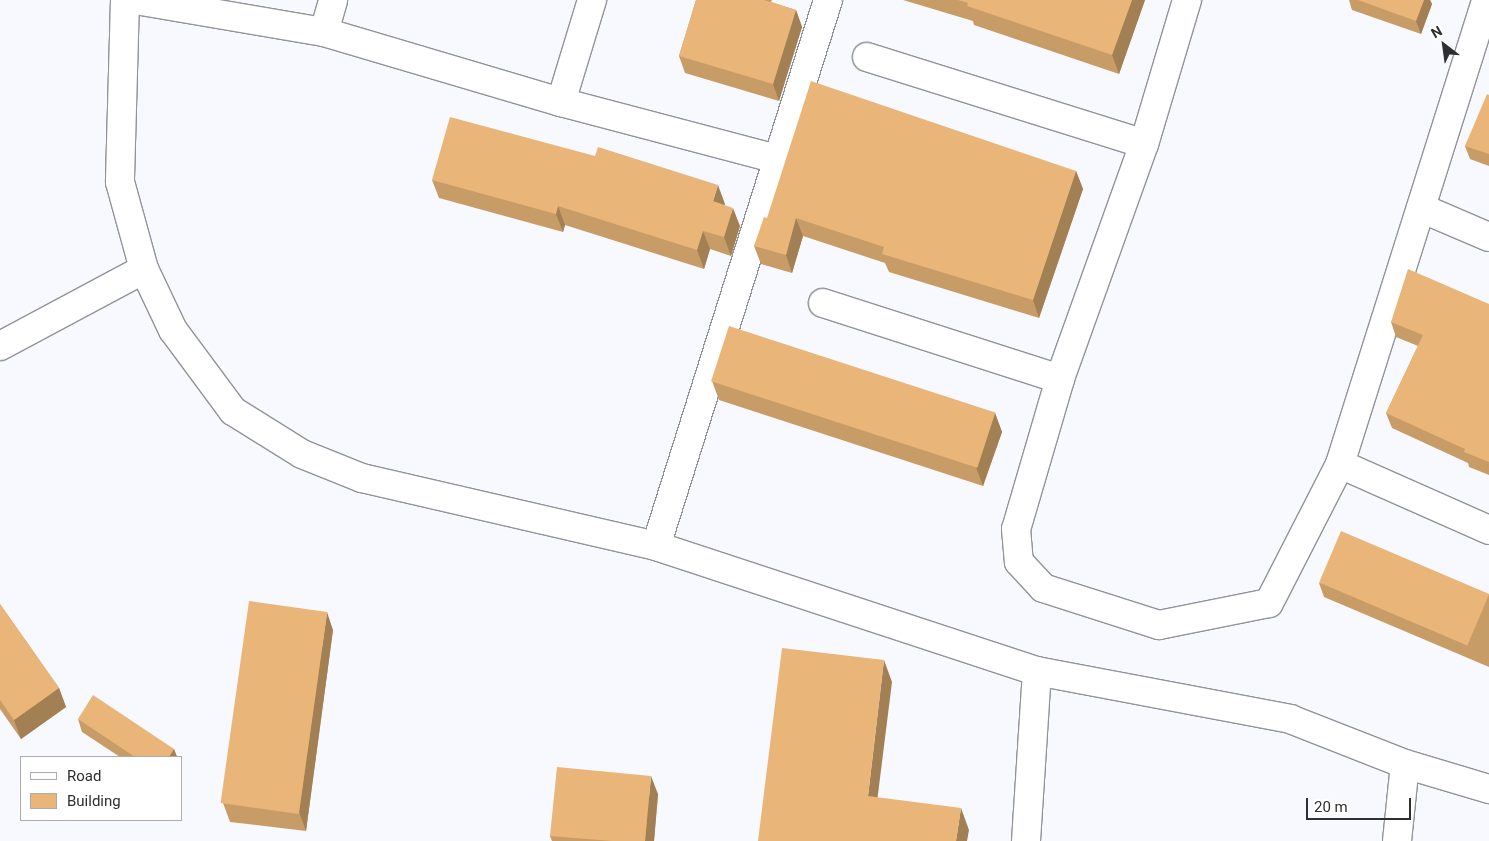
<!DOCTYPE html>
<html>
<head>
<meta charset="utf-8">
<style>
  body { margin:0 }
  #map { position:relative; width:1489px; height:841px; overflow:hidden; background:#f8f9ff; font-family:Roboto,sans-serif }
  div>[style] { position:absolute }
  .roads { filter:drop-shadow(1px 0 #929398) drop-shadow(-1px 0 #929398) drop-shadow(0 1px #929398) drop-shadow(0 -1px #929398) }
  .street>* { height:28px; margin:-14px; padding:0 14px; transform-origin:14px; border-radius:14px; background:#fff }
  .wall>* { inset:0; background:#c89c67 }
  .shaded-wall>* { inset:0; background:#a37f54 }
  .building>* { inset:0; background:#e9b578; transform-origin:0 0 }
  span { translate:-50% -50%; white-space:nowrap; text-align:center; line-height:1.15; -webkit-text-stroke:4px #fff; paint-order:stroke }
  .legend { position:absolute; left:20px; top:756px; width:162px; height:65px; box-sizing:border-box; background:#fff; border:1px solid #acacad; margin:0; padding:6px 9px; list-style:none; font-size:15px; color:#2f2f31 }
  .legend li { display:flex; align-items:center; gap:10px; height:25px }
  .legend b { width:25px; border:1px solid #acacad }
  .north { position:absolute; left:1419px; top:20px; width:50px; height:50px; -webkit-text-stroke:4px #fff; paint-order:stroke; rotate:330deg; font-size:14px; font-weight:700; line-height:20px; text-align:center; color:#2f2f31 }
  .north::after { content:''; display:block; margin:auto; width:18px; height:22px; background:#2f2f31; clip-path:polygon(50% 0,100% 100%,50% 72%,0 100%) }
  .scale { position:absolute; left:1306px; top:798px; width:105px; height:22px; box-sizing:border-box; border:2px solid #2f2f31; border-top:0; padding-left:6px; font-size:15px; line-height:18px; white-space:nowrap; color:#2f2f31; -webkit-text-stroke:4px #fff; paint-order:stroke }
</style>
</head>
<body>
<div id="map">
  <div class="roads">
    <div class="street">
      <i style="left:125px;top:0;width:182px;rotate:91.6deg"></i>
      <i style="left:120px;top:182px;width:90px;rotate:74.6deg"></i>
      <i style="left:144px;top:269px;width:68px;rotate:64.6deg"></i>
      <i style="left:173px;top:330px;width:101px;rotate:53.5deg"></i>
      <i style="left:233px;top:411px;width:81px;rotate:31.9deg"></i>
      <i style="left:302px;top:454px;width:65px;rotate:21.8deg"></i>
      <i style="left:362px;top:478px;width:302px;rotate:13deg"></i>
      <i style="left:656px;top:546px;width:401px;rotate:18.2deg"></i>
      <i style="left:1037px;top:671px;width:258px;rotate:10.7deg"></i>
      <i style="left:1290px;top:719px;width:123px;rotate:21.4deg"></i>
      <i style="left:1405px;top:764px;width:88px;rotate:16.6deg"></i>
      <i style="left:136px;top:0;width:191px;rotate:9.7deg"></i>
      <i style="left:324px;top:32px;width:247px;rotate:16.5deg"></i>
      <i style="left:561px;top:102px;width:222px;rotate:14.8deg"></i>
      <i style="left:1187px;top:0;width:150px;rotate:106.6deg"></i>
      <i style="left:1144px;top:144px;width:250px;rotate:109.7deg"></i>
      <i style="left:1060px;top:379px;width:156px;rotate:106.3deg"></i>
      <i style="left:1016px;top:529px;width:33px;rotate:85deg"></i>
      <i style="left:1019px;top:562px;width:35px;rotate:47deg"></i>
      <i style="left:1043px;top:588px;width:122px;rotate:17.7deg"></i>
      <i style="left:1159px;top:625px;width:112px;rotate:-11.3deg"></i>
      <i style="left:1269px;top:603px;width:156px;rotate:-62.9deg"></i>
      <i style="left:1340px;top:464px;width:486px;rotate:-72.5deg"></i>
      <i style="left:324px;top:32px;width:33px;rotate:-74deg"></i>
      <i style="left:867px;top:57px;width:290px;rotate:17.4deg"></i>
      <i style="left:561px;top:102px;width:107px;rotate:-73.1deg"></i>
      <i style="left:1421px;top:208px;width:74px;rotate:23.1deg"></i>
      <i style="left:823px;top:303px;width:249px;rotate:17.8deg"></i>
      <i style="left:0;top:346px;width:163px;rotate:-28.1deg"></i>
      <i style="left:1340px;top:464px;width:163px;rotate:23.9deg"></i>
      <i style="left:656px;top:546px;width:572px;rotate:-72.51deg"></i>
      <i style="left:1026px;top:841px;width:170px;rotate:-86.3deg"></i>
      <i style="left:1397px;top:841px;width:77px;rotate:-84.1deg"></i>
    </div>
  </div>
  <div class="wall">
    <i style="clip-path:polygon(696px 0,772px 0,771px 2px,796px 10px,802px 27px,779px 101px,685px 73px,679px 56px)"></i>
    <i style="clip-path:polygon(903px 0,1145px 0,1119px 74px,974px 25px,973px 21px)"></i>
    <i style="clip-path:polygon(1349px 0,1430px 0,1432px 4px,1421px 34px,1352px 10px)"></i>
    <i style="clip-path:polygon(1489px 95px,1489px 166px,1470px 159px,1465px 146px)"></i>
    <i style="clip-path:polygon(1076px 171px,1083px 189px,1039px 318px,889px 272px,885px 263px,803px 236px,792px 273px,761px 264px,754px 246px,767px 218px)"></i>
    <i style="clip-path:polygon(432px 180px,725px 204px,724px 205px,740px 226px,731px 256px,710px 249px,704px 269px,565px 225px,563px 232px,439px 198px)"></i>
    <i style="clip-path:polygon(1489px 304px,1489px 475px,1469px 467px,1468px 463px,1392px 428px,1386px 413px,1418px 346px,1396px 337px,1391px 322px)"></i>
    <i style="clip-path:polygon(712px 381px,995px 413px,1002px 432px,983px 486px,719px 400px)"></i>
    <i style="clip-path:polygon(1319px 583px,1489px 594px,1489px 667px,1324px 597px)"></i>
    <i style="clip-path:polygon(0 604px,59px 688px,66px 707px,21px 739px,0 709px)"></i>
    <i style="clip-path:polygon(333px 630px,306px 831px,230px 822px,223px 803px)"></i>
    <i style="clip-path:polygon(78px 719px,174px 749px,177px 757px,120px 757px,82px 732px)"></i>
    <i style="clip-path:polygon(658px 794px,654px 841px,552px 841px,550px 836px)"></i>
  </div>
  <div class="shaded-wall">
    <i style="clip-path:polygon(1132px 0,1145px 0,1119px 74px,1112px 55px)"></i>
    <i style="clip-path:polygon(1424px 0,1430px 0,1432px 4px,1421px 34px,1416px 21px)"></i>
    <i style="clip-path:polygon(796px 10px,802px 27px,779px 101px,773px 84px)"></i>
    <i style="clip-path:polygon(1076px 171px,1083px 189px,1039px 318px,1033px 300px)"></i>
    <i style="clip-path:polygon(718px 185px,725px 204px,719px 220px,713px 201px)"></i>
    <i style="clip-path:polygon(558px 206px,565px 225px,563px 232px,556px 214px)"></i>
    <i style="clip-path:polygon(733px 208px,740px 226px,731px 256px,724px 237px)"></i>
    <i style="clip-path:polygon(796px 218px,803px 236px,792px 273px,786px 255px)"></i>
    <i style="clip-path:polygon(703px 231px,710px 249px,704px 269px,697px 250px)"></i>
    <i style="clip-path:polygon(995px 413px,1002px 432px,983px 486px,976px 467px)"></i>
    <i style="clip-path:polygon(327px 612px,333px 630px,306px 831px,299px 812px)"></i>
    <i style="clip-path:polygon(884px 660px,892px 682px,875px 818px,868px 796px)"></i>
    <i style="clip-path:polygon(59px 688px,66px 707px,21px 739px,14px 720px)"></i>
    <i style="clip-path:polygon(174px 749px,177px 757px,169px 757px)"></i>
    <i style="clip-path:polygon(651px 776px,658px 794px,654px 841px,645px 841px)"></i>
    <i style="clip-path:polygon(961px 808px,969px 830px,967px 841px,956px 841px)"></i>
  </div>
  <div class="building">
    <i style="clip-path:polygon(696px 0,764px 0,796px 10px,773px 84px,679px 56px)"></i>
    <i style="clip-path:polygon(958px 0,1132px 0,1112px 55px,967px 6px,968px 3px)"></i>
    <i style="clip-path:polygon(1358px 0,1424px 0,1416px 21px)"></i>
    <i style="clip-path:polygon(811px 81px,1076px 171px,1033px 300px,882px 254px,884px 247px,796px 218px,786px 255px,754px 246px,764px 217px,767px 218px)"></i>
    <i style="clip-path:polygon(1487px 94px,1489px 95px,1489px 154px,1465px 146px)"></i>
    <i style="clip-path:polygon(450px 117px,595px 156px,598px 147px,718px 185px,713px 201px,733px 208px,724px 237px,703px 231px,697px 250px,558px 206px,556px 214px,432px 180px)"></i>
    <i style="clip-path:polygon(1408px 269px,1489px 304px,1489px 462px,1464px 452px,1465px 449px,1386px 413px,1423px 335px,1391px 322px)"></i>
    <i style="left:729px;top:326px;width:280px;height:58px;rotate:18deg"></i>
    <i style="left:1341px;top:531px;width:161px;height:56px;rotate:23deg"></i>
    <i style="left:249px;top:601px;width:79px;height:204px;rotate:8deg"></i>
    <i style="clip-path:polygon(0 604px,59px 688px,14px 720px,0 700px)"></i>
    <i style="clip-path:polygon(782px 648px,884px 660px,868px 796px,961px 808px,956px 841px,758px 841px)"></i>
    <i style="clip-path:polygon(93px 695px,174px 749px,169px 757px,135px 757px,78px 719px)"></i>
    <i style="clip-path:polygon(557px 767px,651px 776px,645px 841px,612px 841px,550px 836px)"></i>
  </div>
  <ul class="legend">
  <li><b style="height:6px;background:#fff"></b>Road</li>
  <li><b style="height:14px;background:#e9b578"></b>Building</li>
  </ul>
  <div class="north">N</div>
  <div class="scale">20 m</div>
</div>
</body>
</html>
